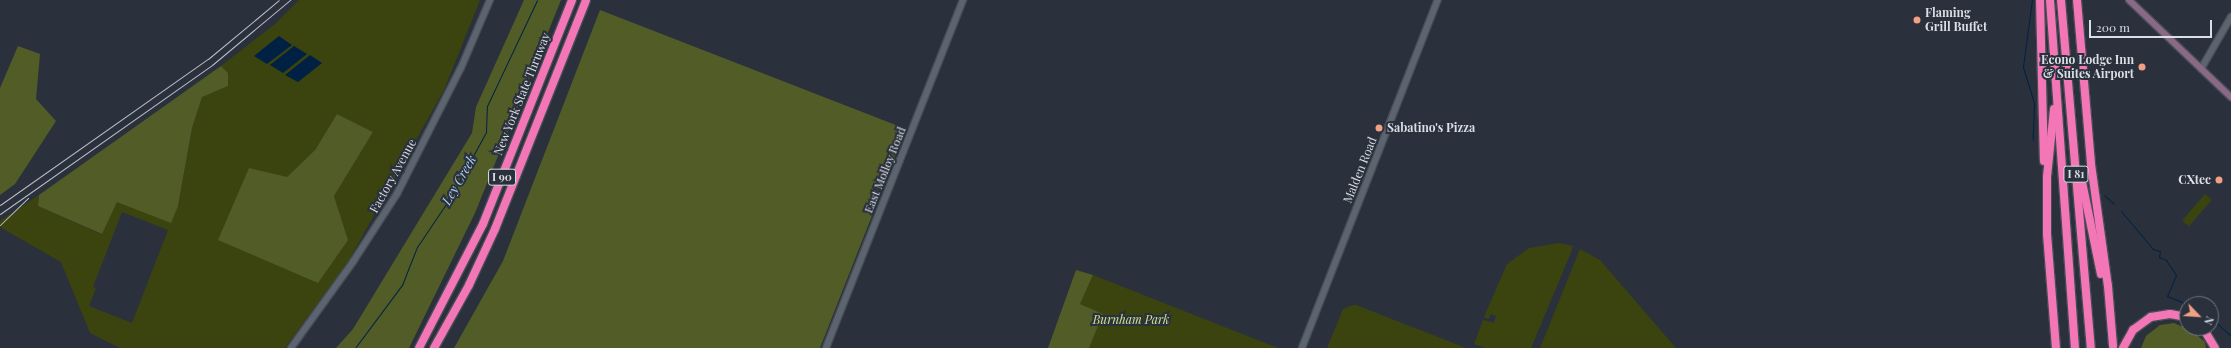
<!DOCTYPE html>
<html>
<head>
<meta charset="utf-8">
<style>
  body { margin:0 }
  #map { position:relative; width:2231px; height:348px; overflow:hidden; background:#2a313c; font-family:"Playfair Display",serif }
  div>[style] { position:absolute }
  .green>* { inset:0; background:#3b440e; transform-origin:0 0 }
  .forest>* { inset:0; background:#525c26 }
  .water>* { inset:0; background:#002144 }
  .stream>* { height:1px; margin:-0.5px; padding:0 0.5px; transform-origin:0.5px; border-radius:0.5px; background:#002144 }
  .roads { filter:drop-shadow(1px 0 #474c55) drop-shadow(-1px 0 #474c55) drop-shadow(0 1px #474c55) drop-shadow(0 -1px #474c55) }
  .tertiary>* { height:5.5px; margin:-2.75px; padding:0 2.75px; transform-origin:2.75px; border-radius:2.75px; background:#5c6470 }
  .secondary>* { height:6px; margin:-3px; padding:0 3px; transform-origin:3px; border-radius:3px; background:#896985 }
  .motorway>* { height:8px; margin:-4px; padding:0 4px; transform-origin:4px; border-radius:4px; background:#f376b6 }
  .rail>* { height:1px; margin:-0.5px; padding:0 0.5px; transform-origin:0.5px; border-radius:0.5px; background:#b9bec5 }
  .dots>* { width:11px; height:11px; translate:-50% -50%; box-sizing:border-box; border:2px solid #2a313c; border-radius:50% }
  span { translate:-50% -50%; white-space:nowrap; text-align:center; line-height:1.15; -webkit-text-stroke:4px #2a313c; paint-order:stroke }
  .shield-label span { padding:1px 3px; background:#2a313c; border:1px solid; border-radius:3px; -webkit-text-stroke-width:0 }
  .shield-label { font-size:11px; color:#dadee5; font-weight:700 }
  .poi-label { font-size:12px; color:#dadee5; font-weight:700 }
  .left { translate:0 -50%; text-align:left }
  .right { translate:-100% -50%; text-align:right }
  .street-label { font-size:12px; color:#dadee5 }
  .park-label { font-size:12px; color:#d0e18f; font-style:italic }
  .water-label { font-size:13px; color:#aed0f6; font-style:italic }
  .north { position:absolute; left:2179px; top:296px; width:40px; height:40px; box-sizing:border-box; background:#2a313c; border:1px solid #707680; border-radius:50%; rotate:115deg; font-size:11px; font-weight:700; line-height:16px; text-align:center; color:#dadee5 }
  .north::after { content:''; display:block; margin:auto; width:14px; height:18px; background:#f39f84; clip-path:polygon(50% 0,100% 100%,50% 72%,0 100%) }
  .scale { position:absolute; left:2089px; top:20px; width:123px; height:18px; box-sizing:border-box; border:2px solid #dadee5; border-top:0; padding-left:5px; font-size:12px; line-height:14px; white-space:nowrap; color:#dadee5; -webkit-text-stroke:3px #2a313c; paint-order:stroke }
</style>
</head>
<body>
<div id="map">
  <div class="green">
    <i style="clip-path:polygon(evenodd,299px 0,480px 0,444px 90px,349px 260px,285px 348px,120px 348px,90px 333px,61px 262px,0 227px,0 221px,39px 195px,38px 206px,101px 234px,117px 202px,178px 206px,192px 128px,202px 96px,228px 86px,228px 73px,221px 66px,275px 24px,299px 0,337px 114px,373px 132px,334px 196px,348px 240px,287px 177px,315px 150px,337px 114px,299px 0,122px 212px,168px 230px,132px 323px,89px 306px,96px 288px,93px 287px,122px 212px)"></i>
    <i style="left:2205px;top:194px;width:9px;height:35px;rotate:41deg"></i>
    <i style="clip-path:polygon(1559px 243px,1573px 246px,1572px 250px,1531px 348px,1485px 348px,1474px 344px,1483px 320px,1494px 323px,1496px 316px,1491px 314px,1488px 319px,1484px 317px,1507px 264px,1529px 248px)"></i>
    <i style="clip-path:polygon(1580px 249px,1600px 260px,1676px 348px,1540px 348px)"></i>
    <i style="clip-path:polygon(1093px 275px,1141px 294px,1278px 348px,1089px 348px,1103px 314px,1080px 304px)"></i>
    <i style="clip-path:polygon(1353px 305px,1356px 305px,1466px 348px,1327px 348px,1343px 309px)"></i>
  </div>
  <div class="forest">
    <i style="clip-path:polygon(524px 0,561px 0,475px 213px,409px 348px,336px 348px,353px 329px,472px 133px,476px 107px)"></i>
    <i style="clip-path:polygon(600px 10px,906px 129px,820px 348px,454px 348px,503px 261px)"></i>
    <i style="clip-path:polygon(18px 46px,40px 54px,36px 99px,56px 121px,15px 184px,0 195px,0 88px)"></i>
    <i style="clip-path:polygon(221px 66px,228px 73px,228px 86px,202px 97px,192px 128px,178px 206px,171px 223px,117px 202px,102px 234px,38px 206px,39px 195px)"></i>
    <i style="clip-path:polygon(337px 114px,373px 132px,334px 196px,348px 240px,318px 283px,218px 240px,249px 168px,287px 177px,315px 150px)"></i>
    <i style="clip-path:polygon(1076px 270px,1093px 275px,1080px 304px,1103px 314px,1089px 348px,1048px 348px)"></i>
    <i style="clip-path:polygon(2174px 323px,2192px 331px,2205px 342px,2206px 348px,2141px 348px,2146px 336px,2160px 325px)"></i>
  </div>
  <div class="water">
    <i style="clip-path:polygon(279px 36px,292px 45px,267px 64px,254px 56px)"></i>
    <i style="clip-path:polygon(294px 46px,307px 54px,283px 73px,270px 65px)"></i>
    <i style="clip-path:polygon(310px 55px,322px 63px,298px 82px,285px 75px)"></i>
  </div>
  <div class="stream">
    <i style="left:2032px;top:0;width:68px;rotate:97.7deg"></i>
    <i style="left:2023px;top:67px;width:38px;rotate:73deg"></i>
    <i style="left:2034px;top:103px;width:37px;rotate:92deg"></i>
    <i style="left:2104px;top:195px;width:13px;rotate:42deg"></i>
    <i style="left:2121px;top:211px;width:50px;rotate:49.9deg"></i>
    <i style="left:2153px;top:249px;width:7px;rotate:16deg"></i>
    <i style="left:2160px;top:251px;width:6px;rotate:99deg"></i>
    <i style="left:2159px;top:257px;width:8px;rotate:23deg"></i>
    <i style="left:2166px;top:260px;width:18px;rotate:56deg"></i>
    <i style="left:2176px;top:275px;width:23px;rotate:113deg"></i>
    <i style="left:2167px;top:296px;width:22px;rotate:22deg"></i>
    <i style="left:2211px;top:318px;width:27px;rotate:42deg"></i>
    <i style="left:355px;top:348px;width:79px;rotate:-53.3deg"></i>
    <i style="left:402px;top:285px;width:41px;rotate:-68.5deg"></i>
    <i style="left:417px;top:247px;width:59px;rotate:-56deg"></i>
    <i style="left:450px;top:198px;width:75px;rotate:-61.4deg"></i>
    <i style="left:486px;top:132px;width:26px;rotate:-88deg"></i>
    <i style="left:487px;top:106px;width:117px;rotate:-64.7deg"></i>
  </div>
  <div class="roads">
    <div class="tertiary">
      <i style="left:2201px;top:69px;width:60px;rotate:-60deg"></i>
      <i style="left:291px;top:348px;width:106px;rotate:-54.2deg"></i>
      <i style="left:353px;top:262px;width:81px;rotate:-57.1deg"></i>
      <i style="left:397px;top:194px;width:141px;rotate:-63.1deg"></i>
      <i style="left:461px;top:68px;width:74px;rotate:-66.9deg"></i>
      <i style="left:826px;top:348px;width:374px;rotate:-68.5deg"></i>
      <i style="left:1302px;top:348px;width:374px;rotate:-68.7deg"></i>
    </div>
    <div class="secondary">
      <i style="left:2129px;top:0;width:141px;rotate:43.6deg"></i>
    </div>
    <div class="motorway">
      <i style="left:2040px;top:0;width:161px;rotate:88.6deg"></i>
      <i style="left:2050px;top:0;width:349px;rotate:85.9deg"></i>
      <i style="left:2061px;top:0;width:349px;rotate:85.1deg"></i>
      <i style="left:2077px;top:0;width:165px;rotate:85.1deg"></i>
      <i style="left:2091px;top:164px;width:123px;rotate:82.1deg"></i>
      <i style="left:2108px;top:286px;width:60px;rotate:85.2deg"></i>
      <i style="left:2054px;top:109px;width:68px;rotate:95.9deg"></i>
      <i style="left:2047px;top:177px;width:57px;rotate:90deg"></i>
      <i style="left:2047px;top:234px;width:114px;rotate:85.5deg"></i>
      <i style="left:2080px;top:172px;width:104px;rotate:78.4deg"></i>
      <i style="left:2203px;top:328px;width:23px;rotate:59deg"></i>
      <i style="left:419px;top:348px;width:140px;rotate:-62.7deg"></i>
      <i style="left:483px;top:224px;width:241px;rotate:-68.3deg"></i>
      <i style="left:434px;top:348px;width:72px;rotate:-60.9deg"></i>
      <i style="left:469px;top:285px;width:62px;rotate:-65.1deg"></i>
      <i style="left:495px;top:229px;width:246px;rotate:-68.3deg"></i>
      <i style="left:2123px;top:348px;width:21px;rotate:-61deg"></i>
      <i style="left:2133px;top:330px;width:22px;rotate:-36deg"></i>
      <i style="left:2151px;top:317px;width:19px;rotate:-9deg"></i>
      <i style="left:2170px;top:314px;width:17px;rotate:10deg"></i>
    </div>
  </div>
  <div class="rail">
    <i style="left:0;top:205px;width:254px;rotate:-35.1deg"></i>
    <i style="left:208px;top:59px;width:92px;rotate:-39.7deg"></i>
    <i style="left:0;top:214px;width:259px;rotate:-35.1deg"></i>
    <i style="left:212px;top:65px;width:102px;rotate:-39.8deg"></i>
    <i style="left:0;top:225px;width:39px;rotate:-44deg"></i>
  </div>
  <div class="dots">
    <i style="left:1917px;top:20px;background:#f39f84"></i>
    <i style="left:2142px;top:67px;background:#f39f84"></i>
    <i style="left:1379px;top:128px;background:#f39f84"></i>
    <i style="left:2219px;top:180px;background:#f39f84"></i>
  </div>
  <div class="shield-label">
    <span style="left:2076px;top:174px">I 81</span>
    <span style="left:502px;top:177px">I 90</span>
  </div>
  <div class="poi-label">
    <span class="left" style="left:1925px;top:20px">Flaming<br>Grill Buffet</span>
    <span class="right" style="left:2134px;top:67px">Econo Lodge Inn<br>&amp; Suites Airport</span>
    <span class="left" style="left:1387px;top:128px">Sabatino's Pizza</span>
    <span class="right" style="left:2211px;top:180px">CXtec</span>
  </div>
  <div class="street-label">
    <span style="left:522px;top:94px;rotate:-68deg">New York State Thruway</span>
    <span style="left:885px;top:170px;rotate:-68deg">East Molloy Road</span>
    <span style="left:1360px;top:170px;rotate:-68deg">Malden Road</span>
    <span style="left:393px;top:176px;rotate:-61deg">Factory Avenue</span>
  </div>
  <div class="park-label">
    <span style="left:1131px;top:320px">Burnham Park</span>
  </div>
  <div class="water-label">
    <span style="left:459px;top:180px;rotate:-60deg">Ley Creek</span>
  </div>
  <div class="north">N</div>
  <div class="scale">200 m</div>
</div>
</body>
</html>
